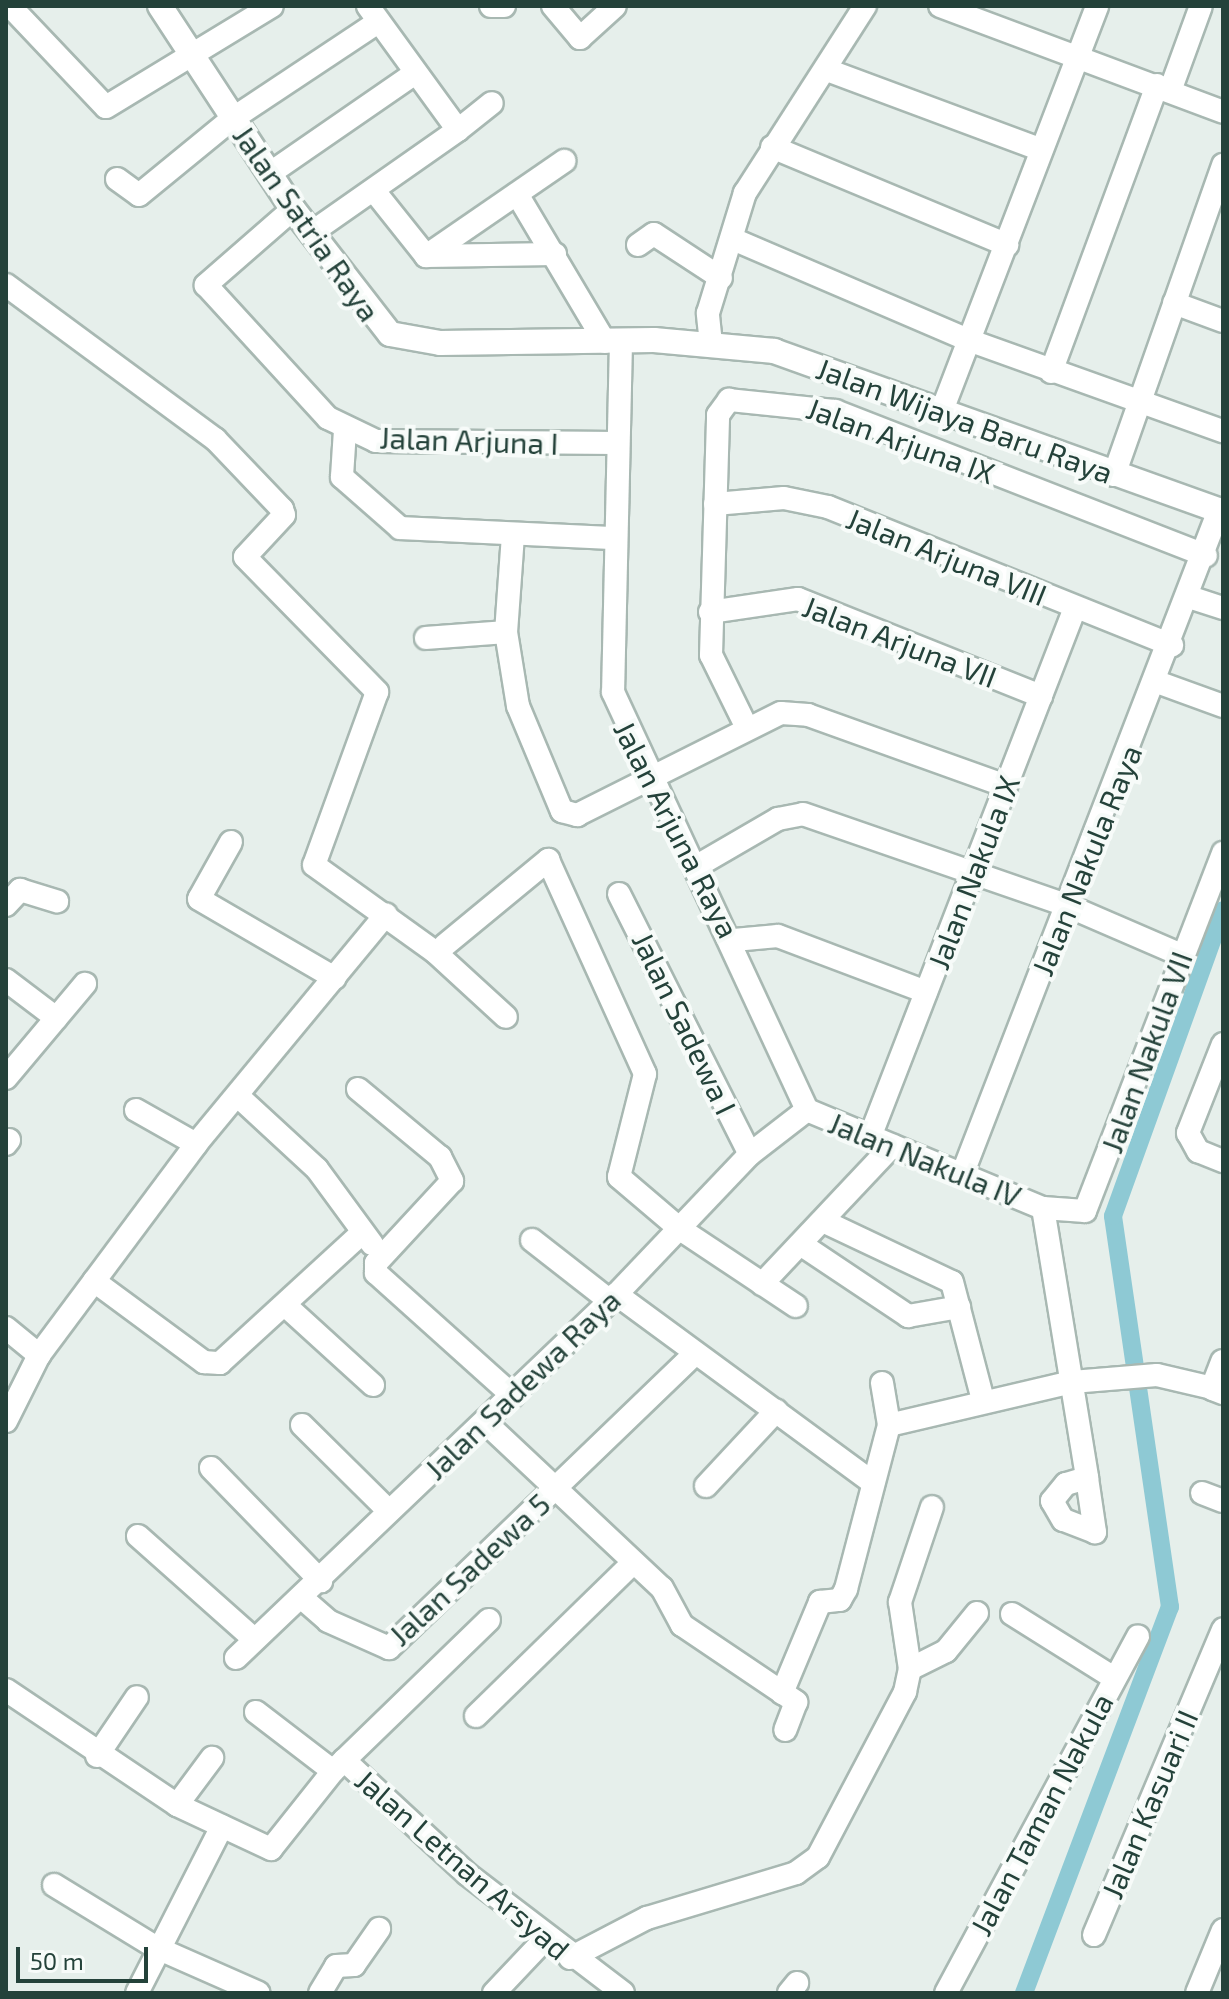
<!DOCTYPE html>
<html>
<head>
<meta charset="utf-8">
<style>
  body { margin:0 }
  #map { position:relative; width:1229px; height:1999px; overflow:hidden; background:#e6efeb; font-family:"Exo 2",sans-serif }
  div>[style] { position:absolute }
  .canal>* { height:18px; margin:-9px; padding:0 9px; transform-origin:9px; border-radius:9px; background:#8ec9d4 }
  .roads { filter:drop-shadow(2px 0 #a8b8b2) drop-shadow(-2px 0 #a8b8b2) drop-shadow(0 2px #a8b8b2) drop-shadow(0 -2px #a8b8b2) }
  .street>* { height:22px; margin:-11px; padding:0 11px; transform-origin:11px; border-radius:11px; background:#fff }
  .secondary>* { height:24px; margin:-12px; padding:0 12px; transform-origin:12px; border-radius:12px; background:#fff }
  span { translate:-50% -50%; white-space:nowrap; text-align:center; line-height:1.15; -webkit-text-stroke:8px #f7fbf9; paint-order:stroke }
  .street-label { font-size:30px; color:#24423a }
  .frame { position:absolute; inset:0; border:8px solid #24423a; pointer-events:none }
  .scale { position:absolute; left:16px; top:1947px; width:132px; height:36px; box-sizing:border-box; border:4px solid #24423a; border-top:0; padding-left:10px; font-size:24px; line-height:28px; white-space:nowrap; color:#24423a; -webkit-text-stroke:6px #f7fbf9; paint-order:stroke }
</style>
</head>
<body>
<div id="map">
  <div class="canal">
    <i style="left:1024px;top:1993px;width:413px;rotate:-69.3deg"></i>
    <i style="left:1170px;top:1607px;width:395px;rotate:-98.3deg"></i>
    <i style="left:1113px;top:1216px;width:325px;rotate:-70.2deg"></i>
  </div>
  <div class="roads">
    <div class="street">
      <i style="left:10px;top:6px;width:139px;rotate:46.5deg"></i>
      <i style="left:106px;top:107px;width:194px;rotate:-31.3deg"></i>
      <i style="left:491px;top:6px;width:13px"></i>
      <i style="left:553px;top:6px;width:42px;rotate:49.8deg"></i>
      <i style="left:580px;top:38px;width:47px;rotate:-42.4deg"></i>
      <i style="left:940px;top:6px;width:302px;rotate:20.5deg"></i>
      <i style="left:827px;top:70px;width:229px;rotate:20.4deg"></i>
      <i style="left:1170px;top:91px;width:90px;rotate:-70deg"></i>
      <i style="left:458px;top:130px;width:43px;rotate:-38.5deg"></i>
      <i style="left:772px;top:147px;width:255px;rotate:22.6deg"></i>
      <i style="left:269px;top:174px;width:176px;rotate:-34.6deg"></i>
      <i style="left:117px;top:179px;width:27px;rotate:36deg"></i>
      <i style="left:139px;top:195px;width:120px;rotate:-39.3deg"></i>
      <i style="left:232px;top:119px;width:175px;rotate:-33.6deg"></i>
      <i style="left:375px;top:192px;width:82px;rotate:51.4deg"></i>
      <i style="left:426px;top:256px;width:129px;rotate:-0.9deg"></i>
      <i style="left:517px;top:194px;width:172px;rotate:59.3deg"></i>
      <i style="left:293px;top:209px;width:116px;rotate:138.9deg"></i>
      <i style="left:206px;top:285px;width:180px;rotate:47.5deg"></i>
      <i style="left:328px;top:418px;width:53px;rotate:25.6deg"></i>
      <i style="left:376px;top:441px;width:241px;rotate:0.5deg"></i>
      <i style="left:311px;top:233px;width:179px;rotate:-35deg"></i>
      <i style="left:458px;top:130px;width:153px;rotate:-126deg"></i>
      <i style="left:735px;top:240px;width:257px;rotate:23.2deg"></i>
      <i style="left:971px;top:341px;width:268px;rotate:19.7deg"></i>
      <i style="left:638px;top:245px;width:19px;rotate:-35deg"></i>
      <i style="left:654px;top:234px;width:80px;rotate:33.3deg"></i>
      <i style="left:426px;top:256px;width:168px;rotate:-34.5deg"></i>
      <i style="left:6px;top:285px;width:260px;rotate:36.4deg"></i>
      <i style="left:215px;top:439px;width:97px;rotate:46.3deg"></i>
      <i style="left:282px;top:509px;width:6px;rotate:72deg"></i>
      <i style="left:284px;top:515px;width:57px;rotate:132.9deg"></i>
      <i style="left:245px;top:557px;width:189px;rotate:45.6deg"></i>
      <i style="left:377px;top:692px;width:184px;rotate:110deg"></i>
      <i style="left:314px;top:865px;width:149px;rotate:35.7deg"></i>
      <i style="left:435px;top:952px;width:96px;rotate:42.5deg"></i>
      <i style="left:1174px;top:303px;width:52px;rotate:20.2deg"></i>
      <i style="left:621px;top:342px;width:350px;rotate:91.3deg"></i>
      <i style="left:613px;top:692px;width:461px;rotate:65.1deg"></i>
      <i style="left:711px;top:344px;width:31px;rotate:-96deg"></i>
      <i style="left:708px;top:313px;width:126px;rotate:-72.9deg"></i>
      <i style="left:745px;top:193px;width:222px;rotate:-57.3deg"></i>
      <i style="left:1051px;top:372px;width:306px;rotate:-69.7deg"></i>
      <i style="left:941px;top:413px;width:436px;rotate:-69deg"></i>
      <i style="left:345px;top:430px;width:47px;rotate:93.7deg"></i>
      <i style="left:342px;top:477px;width:77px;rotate:41.3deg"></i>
      <i style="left:400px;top:528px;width:211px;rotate:2.7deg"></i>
      <i style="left:1114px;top:475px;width:329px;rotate:-70.6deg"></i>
      <i style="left:715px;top:504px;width:69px;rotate:-5deg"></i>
      <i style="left:784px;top:498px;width:45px;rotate:11.6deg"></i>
      <i style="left:828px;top:507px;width:371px;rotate:21.9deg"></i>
      <i style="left:513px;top:535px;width:97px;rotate:94.1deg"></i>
      <i style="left:506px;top:632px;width:75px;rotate:80.8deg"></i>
      <i style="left:518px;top:706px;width:114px;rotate:67.3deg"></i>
      <i style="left:562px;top:811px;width:16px;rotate:15deg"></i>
      <i style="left:577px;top:815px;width:228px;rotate:-26.6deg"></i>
      <i style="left:781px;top:713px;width:27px;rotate:4deg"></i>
      <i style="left:808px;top:715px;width:210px;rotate:19.7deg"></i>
      <i style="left:1189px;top:597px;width:36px;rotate:18deg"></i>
      <i style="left:710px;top:612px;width:89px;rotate:-8.4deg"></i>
      <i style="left:798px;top:599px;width:262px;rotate:21.8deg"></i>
      <i style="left:426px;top:638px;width:80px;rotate:-4.3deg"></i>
      <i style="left:1157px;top:682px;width:70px;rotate:20deg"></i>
      <i style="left:746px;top:726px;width:79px;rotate:-116.2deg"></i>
      <i style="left:711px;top:655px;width:240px;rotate:-88.3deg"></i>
      <i style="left:718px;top:415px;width:19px;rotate:-54deg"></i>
      <i style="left:729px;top:400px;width:107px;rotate:5.9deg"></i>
      <i style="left:835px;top:411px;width:398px;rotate:21.3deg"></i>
      <i style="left:231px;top:842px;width:65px;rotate:119.3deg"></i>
      <i style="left:199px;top:899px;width:157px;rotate:30.2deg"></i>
      <i style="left:697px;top:866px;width:94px;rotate:-30.1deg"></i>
      <i style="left:778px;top:819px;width:25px;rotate:-11deg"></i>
      <i style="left:803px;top:814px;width:281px;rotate:19.1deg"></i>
      <i style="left:1068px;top:906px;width:123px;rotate:23.4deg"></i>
      <i style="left:619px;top:894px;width:291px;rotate:63.3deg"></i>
      <i style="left:6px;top:905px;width:21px;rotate:-47deg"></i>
      <i style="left:20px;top:890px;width:39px;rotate:17deg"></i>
      <i style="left:734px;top:940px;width:44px;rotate:-5.2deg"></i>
      <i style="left:778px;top:936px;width:158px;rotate:20.7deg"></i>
      <i style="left:445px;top:945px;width:134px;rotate:-39.5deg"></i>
      <i style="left:548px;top:860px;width:235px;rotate:65.6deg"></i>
      <i style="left:645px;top:1074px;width:106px;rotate:104.2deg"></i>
      <i style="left:619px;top:1177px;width:80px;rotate:40.4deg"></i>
      <i style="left:680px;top:1229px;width:139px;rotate:33.6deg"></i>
      <i style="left:6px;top:980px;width:63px;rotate:37.2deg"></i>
      <i style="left:1223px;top:1044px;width:96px;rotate:111.5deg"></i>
      <i style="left:1188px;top:1133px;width:21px;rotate:61deg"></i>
      <i style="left:1198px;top:1151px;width:27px;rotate:22deg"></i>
      <i style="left:6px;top:1078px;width:123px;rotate:-50deg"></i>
      <i style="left:358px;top:1089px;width:107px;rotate:39.7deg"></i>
      <i style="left:440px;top:1157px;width:27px;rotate:63deg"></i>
      <i style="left:452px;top:1181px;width:112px;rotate:132.8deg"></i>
      <i style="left:376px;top:1263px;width:10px;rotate:90deg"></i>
      <i style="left:376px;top:1273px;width:184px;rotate:41.9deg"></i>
      <i style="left:239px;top:1097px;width:106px;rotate:42.7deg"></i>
      <i style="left:317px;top:1169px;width:93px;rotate:53.7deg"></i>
      <i style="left:136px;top:1110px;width:69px;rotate:29.5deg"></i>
      <i style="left:807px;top:1110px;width:256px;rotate:22.6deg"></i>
      <i style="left:1043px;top:1208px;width:42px;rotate:4.1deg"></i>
      <i style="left:1085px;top:1211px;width:384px;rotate:-68.9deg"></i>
      <i style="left:870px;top:1137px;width:567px;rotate:-68.82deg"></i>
      <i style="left:6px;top:1144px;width:5px;rotate:-53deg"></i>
      <i style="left:962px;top:1175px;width:710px;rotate:-68.86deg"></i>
      <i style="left:1043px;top:1208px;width:274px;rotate:80.7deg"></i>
      <i style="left:1087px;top:1478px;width:55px;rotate:81.6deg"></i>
      <i style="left:1095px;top:1532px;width:34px;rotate:-159deg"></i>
      <i style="left:1063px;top:1520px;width:22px;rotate:-120deg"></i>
      <i style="left:1052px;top:1501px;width:22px;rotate:-51deg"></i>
      <i style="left:1066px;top:1484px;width:22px;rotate:-16deg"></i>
      <i style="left:825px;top:1222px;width:140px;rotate:25.3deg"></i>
      <i style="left:952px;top:1282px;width:122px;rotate:75.3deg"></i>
      <i style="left:532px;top:1240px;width:99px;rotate:38deg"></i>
      <i style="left:802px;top:1245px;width:128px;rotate:33.8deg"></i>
      <i style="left:908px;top:1316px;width:52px;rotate:-10deg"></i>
      <i style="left:94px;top:1281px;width:137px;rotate:36.4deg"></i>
      <i style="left:204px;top:1362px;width:16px;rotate:4deg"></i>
      <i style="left:220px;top:1363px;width:193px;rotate:-42.5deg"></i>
      <i style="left:762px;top:1284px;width:190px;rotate:-46.7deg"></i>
      <i style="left:616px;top:1294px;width:316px;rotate:36.3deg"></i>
      <i style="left:285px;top:1305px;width:119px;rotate:42.3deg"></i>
      <i style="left:6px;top:1328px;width:43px;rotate:39.3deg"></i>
      <i style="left:882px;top:1383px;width:43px;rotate:80.5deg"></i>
      <i style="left:6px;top:1421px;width:74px;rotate:-63.4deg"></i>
      <i style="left:39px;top:1355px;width:263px;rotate:-53.3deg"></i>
      <i style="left:196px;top:1144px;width:298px;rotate:-50.4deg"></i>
      <i style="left:486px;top:1423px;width:241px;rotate:43.2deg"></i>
      <i style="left:662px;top:1588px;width:42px;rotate:61.6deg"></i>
      <i style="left:682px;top:1625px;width:138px;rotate:34deg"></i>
      <i style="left:796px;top:1702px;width:30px;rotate:111deg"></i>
      <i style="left:302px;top:1425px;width:122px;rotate:44.7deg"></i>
      <i style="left:889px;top:1425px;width:188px;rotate:-13.2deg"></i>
      <i style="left:1072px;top:1382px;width:85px;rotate:-4.7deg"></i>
      <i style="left:1157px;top:1375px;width:57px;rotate:13.1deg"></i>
      <i style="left:211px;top:1468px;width:158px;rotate:45.8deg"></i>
      <i style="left:706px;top:1486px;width:103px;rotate:-47deg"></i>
      <i style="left:1202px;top:1493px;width:22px;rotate:21deg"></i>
      <i style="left:138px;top:1536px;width:155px;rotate:41.6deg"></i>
      <i style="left:302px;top:1598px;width:35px;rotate:41deg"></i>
      <i style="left:328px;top:1621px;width:67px;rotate:23.9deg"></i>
      <i style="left:389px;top:1648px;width:424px;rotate:-43.9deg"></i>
      <i style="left:1012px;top:1614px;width:120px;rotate:32.1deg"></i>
      <i style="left:236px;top:1658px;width:517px;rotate:-43.67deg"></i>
      <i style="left:610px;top:1301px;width:203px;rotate:-46.4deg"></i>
      <i style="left:750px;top:1154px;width:72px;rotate:-37.7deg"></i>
      <i style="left:910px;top:1669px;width:40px;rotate:-26.6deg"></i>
      <i style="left:946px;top:1651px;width:49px;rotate:-50.8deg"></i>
      <i style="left:6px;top:1690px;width:206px;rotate:33.9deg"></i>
      <i style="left:177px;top:1805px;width:104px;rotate:25.1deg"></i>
      <i style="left:271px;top:1849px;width:100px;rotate:-51.5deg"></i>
      <i style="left:333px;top:1771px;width:217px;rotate:-44.1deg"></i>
      <i style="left:782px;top:1693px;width:99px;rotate:-67.3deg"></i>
      <i style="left:820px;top:1602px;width:20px;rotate:-6deg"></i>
      <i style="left:840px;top:1600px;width:13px;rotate:-61deg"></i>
      <i style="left:846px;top:1589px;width:170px;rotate:-75.3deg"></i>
      <i style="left:256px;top:1712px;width:97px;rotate:37.5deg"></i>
      <i style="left:476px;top:1716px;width:219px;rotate:-44.3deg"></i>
      <i style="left:97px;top:1756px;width:71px;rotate:-55.9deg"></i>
      <i style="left:344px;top:1760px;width:168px;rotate:42.8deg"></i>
      <i style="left:467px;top:1874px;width:196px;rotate:37.3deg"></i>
      <i style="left:177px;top:1805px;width:59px;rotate:-53.3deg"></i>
      <i style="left:54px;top:1885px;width:121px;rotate:31.5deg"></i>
      <i style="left:157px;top:1948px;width:111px;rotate:23.8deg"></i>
      <i style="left:1094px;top:1935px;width:332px;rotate:-67.1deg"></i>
      <i style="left:570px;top:1958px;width:87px;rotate:-27.5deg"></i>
      <i style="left:647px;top:1918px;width:156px;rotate:-16.8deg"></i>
      <i style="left:796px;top:1873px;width:27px;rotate:-36deg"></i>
      <i style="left:818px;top:1857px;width:187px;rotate:-62.2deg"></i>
      <i style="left:905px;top:1692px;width:24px;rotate:-78deg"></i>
      <i style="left:910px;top:1669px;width:68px;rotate:-98.5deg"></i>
      <i style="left:900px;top:1602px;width:100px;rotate:-71.4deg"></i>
      <i style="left:137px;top:1993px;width:187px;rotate:-63deg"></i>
      <i style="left:320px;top:1993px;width:31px;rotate:-59deg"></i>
      <i style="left:336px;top:1966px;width:18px;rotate:-3deg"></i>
      <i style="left:354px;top:1965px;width:44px;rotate:-55.2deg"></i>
      <i style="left:494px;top:1993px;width:74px;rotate:-46.6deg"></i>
      <i style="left:789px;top:1993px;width:13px;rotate:-51deg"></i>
      <i style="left:946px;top:1993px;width:405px;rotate:-61.7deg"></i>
      <i style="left:1197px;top:1993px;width:68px;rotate:-67.6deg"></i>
    </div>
    <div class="secondary">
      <i style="left:160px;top:6px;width:243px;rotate:56.8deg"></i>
      <i style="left:293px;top:209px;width:158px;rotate:52.2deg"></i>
      <i style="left:390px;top:334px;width:51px;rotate:10.2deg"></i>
      <i style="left:440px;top:343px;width:214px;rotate:-0.8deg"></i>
      <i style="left:654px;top:340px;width:121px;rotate:5.2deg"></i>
      <i style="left:774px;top:351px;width:477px;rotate:19.7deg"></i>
      <i style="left:1223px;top:1362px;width:28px;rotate:111deg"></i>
      <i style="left:1213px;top:1388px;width:11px;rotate:22deg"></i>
    </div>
  </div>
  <div class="street-label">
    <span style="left:307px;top:223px;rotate:55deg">Jalan Satria Raya</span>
    <span style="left:965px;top:420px;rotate:20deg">Jalan Wijaya Baru Raya</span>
    <span style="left:469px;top:440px;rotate:2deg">Jalan Arjuna I</span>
    <span style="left:901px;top:440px;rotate:20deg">Jalan Arjuna IX</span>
    <span style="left:947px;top:556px;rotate:22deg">Jalan Arjuna VIII</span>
    <span style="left:900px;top:641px;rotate:21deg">Jalan Arjuna VII</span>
    <span style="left:677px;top:829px;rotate:63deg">Jalan Arjuna Raya</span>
    <span style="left:1086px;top:860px;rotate:-68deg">Jalan Nakula Raya</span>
    <span style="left:973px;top:872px;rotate:-69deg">Jalan Nakula IX</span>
    <span style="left:685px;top:1023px;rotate:64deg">Jalan Sadewa I</span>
    <span style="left:1146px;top:1052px;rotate:-70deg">Jalan Nakula VII</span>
    <span style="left:925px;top:1159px;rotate:22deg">Jalan Nakula IV</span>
    <span style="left:522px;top:1384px;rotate:-44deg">Jalan Sadewa Raya</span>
    <span style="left:469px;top:1569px;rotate:-43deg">Jalan Sadewa 5</span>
    <span style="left:1149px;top:1804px;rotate:-67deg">Jalan Kasuari II</span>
    <span style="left:1041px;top:1814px;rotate:-62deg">Jalan Taman Nakula</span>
    <span style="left:463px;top:1864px;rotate:41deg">Jalan Letnan Arsyad</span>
  </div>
  <div class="frame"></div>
  <div class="scale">50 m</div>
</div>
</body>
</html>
